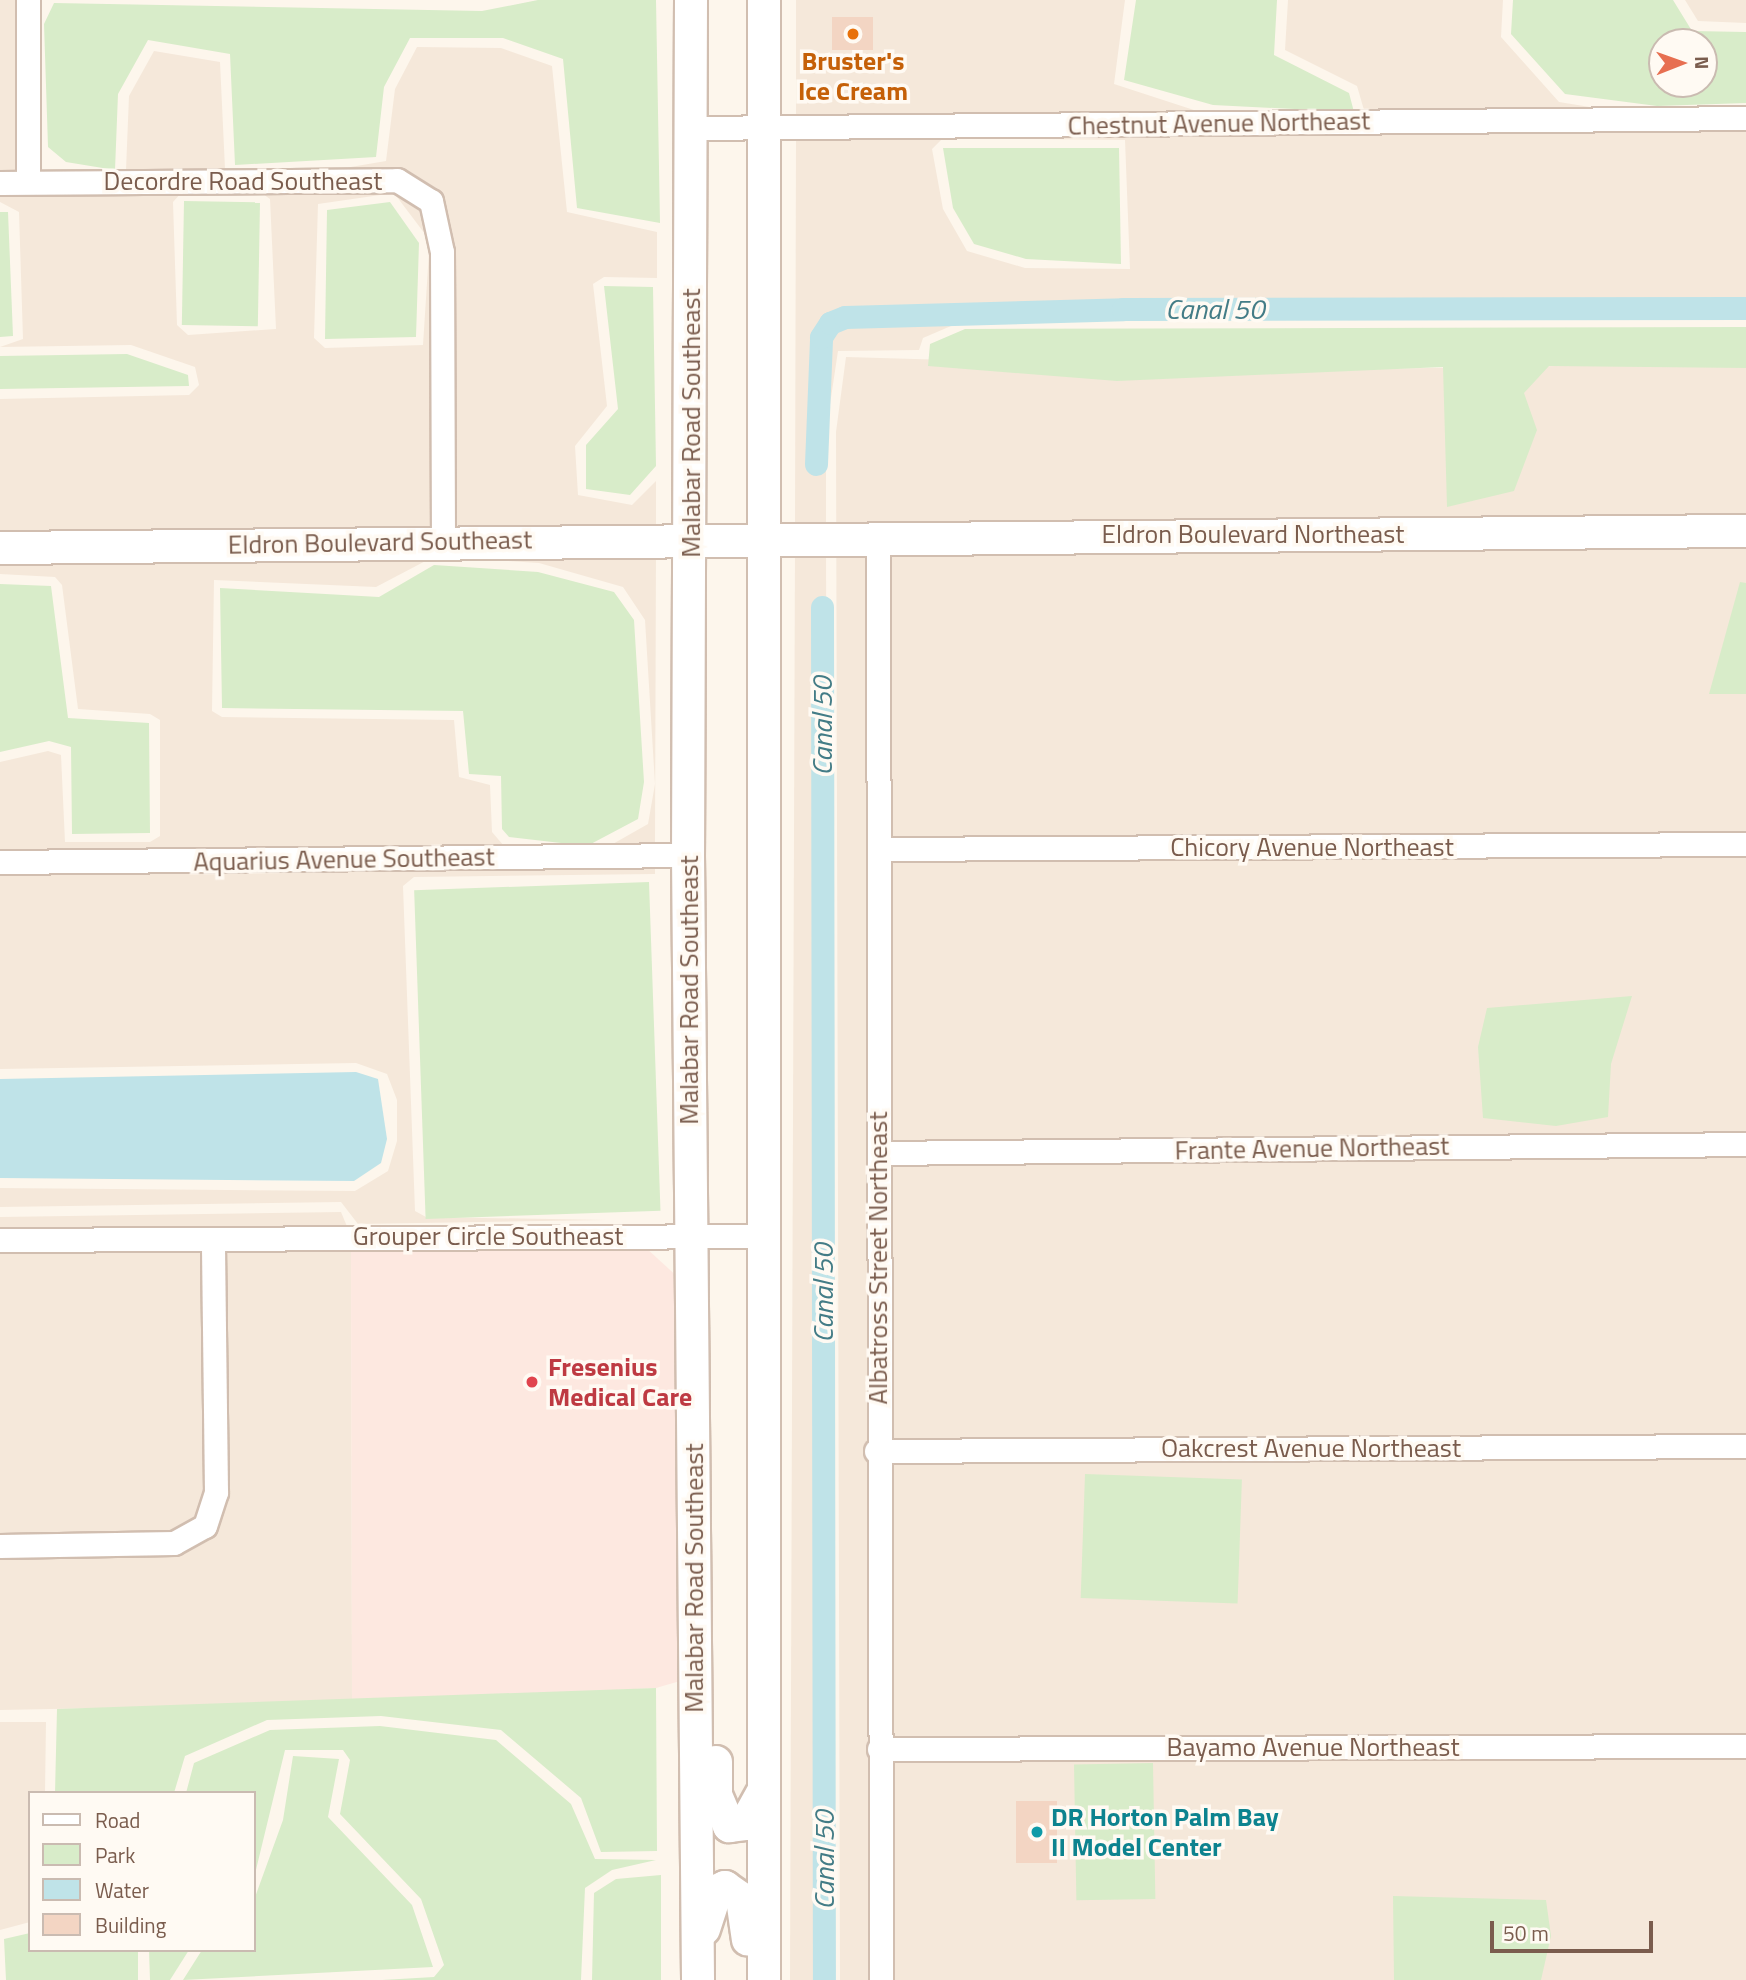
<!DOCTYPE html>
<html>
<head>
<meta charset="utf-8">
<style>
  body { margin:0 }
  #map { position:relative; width:1746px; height:1980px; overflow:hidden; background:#fdf6ec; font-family:"Titillium Web",sans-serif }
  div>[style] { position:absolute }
  .residential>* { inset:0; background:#f5e8da; transform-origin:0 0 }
  .commercial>* { inset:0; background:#fde8e0 }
  .green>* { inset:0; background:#d8ecc9; transform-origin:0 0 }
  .water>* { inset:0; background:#bfe3e8 }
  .canal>* { height:23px; margin:-11.5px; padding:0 11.5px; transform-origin:11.5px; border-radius:11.5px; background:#bfe3e8 }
  .building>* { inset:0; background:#f3d5c3; transform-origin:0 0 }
  .roads { filter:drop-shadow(2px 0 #d1beb0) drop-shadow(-2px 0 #d1beb0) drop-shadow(0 2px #d1beb0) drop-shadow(0 -2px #d1beb0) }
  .street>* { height:23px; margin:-11.5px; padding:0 11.5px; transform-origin:11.5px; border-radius:11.5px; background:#fff }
  .secondary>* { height:32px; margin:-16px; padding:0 16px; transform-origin:16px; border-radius:16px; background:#fff }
  .dots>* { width:19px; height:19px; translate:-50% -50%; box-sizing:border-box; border:4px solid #fffaf3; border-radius:50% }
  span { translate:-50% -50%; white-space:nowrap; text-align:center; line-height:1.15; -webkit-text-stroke:7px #fffaf3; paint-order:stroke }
  .food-label { font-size:26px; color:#c56008; font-weight:700 }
  .street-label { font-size:26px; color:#7a5c4d }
  .health-label { font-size:26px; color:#be3a42; font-weight:700 }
  .left { translate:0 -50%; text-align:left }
  .culture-label { font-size:26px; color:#0d838f; font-weight:700 }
  .water-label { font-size:28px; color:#437c86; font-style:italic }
  .legend { position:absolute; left:28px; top:1791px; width:228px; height:161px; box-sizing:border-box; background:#fffaf3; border:2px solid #cabbb1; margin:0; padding:9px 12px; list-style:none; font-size:21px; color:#7a5c4d }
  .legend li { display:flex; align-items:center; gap:14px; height:35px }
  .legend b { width:35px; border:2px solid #cabbb1 }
  .north { position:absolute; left:1648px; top:28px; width:70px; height:70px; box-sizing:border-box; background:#fffaf3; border:2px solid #cabbb1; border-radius:50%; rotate:89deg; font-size:19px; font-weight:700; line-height:28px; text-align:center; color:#7a5c4d }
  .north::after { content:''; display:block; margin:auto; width:24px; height:32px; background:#e76f51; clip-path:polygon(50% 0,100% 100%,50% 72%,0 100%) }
  .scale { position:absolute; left:1490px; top:1921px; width:163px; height:32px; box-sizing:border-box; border:4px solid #7a5c4d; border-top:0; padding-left:9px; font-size:21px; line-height:24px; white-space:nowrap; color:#7a5c4d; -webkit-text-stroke:5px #fffaf3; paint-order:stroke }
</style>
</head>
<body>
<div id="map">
  <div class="residential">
    <i style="left:0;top:0;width:15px;height:171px"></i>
    <i style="clip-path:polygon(796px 0,1125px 0,1114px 84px,1200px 112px,796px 115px)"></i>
    <i style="clip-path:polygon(1288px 0,1503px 0,1501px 37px,1559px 102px,1596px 108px,1364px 110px,1357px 86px,1285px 50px)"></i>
    <i style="clip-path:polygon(1685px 0,1746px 0,1746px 23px,1698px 21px)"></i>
    <i style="clip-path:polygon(417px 47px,501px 48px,552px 66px,567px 212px,657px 232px,657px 278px,604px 277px,593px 284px,607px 406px,575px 446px,578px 495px,632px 505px,656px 481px,656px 527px,456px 530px,455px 252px,443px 199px,405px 170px,339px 169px,386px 161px,395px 89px)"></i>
    <i style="clip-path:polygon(154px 51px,220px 62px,225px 169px,126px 170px,129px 96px)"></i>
    <i style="clip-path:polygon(evenodd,1746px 129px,1746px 317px,965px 320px,923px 338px,919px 350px,838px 351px,826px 431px,826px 525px,795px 525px,796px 138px,1746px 129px,943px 138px,1125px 140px,1130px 269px,1025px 268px,967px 251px,943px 209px,932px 149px,943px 138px)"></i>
    <i style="clip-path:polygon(393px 191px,419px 208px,425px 234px,394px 193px,318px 204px,314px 338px,325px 348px,423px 345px,429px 252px,431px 531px,0 536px,0 399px,189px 395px,199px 385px,195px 367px,131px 345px,0 347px,23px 339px,19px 212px,0 202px,0 194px,182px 192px,173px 202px,177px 325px,188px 335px,276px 329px,270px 199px,260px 192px)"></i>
    <i style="clip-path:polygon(846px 357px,1300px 370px,1746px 363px,1746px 1980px,840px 1980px,836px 432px)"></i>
    <i style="clip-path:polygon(795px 547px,826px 547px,830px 1980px,790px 1980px)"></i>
    <i style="clip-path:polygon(656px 549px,655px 844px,611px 845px,648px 824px,655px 784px,645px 620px,623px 587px,539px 563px,435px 556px,376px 587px,214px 580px,212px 711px,222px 717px,454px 720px,459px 777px,490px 785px,492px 832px,504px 846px,0 851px,0 762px,48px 751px,61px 755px,65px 842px,150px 842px,160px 836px,160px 720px,150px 714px,78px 709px,62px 585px,55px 577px,0 574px,0 559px)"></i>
    <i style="clip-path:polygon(655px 867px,655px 874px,414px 877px,403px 886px,415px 1211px,426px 1217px,607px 1220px,358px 1224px,341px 1202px,0 1207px,0 1188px,355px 1191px,388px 1171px,397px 1141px,397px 1100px,387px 1074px,356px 1063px,0 1069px,0 874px)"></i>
    <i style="clip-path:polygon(341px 1212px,351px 1236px,352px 1703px,0 1710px,0 1217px)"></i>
    <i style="clip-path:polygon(0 1722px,46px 1722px,45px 1793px,30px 1793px,30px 1922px,0 1930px)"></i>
  </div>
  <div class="commercial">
    <i style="clip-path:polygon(645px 1247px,681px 1280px,687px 1679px,656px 1688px,352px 1703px,351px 1249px)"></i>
  </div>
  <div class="green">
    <i style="clip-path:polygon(538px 0,656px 0,660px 223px,577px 208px,563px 59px,503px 38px,410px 38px,384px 87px,376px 157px,235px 165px,230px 54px,148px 40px,118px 94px,115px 170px,66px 162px,48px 147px,44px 24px,54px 3px,482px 11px)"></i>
    <i style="clip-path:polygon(1136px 0,1277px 0,1274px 55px,1349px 93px,1354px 112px,1213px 105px,1124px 80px)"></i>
    <i style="clip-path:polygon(evenodd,1513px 0,1673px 0,1692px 31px,1746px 32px,1746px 103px,1657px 106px,1565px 94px,1511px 34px,1513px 0,1662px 42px,1704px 42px,1704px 84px,1662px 84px,1662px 42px)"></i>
    <i style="clip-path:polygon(943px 148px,1119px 148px,1121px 264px,1026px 259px,974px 244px,953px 208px)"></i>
    <i style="left:184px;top:201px;width:76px;height:124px;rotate:1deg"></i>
    <i style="clip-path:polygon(390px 202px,419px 243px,416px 337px,325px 339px,327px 210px)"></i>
    <i style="clip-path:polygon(0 212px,8px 212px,13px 336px,0 337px)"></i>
    <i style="clip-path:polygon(604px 286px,653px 287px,656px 466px,630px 495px,586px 489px,586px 445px,618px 409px)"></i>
    <i style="clip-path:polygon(1746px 327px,1746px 368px,1549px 366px,1524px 393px,1537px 430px,1514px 491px,1447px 507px,1443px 367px,1117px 381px,928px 366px,930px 344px,965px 329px)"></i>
    <i style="clip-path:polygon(127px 354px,188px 375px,189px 386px,0 389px,0 356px)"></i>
    <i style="clip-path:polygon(434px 565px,538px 572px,614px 592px,634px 620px,644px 782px,638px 819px,587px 846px,509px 837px,502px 829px,501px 776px,469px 774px,463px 711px,222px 708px,220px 588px,379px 597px)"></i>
    <i style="clip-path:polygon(1740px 582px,1746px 583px,1746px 694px,1709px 694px)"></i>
    <i style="clip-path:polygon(0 584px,51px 586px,68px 718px,149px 723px,150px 833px,72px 834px,71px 747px,49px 741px,0 752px)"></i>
    <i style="left:649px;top:882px;width:329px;height:235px;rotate:88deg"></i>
    <i style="clip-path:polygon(1632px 996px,1611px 1064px,1608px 1117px,1556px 1126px,1483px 1118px,1478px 1047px,1487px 1008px)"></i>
    <i style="left:1085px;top:1474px;width:157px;height:124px;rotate:2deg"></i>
    <i style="clip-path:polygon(656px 1688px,657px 1851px,601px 1852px,581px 1798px,501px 1730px,381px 1716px,267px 1720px,185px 1756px,174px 1793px,55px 1793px,57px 1709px)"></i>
    <i style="clip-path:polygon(380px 1726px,496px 1740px,571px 1804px,595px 1859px,656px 1860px,612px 1870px,585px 1888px,581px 1980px,382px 1980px,434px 1977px,444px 1965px,421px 1899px,340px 1814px,350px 1760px,343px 1750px,285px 1750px,254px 1878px,254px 1793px,186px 1793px,194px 1763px,270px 1730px)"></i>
    <i style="clip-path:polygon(293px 1756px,339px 1759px,328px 1817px,412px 1905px,433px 1967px,183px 1980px,202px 1950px,254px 1950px,254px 1900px,283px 1820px)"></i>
    <i style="left:1153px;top:1763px;width:136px;height:79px;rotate:89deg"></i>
    <i style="clip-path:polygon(661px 1875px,661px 1980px,592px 1980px,594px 1893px,616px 1879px)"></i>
    <i style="clip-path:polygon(1393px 1896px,1546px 1900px,1551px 1936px,1541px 1980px,1394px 1980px)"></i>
    <i style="clip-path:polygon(30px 1933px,30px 1950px,138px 1950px,138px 1980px,6px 1980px,4px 1939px)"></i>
    <i style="clip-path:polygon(149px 1950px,189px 1950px,170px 1980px,150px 1980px)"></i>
  </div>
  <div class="water">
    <i style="clip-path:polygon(356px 1072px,378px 1079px,387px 1139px,381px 1163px,354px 1181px,0 1178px,0 1079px)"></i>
  </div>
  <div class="canal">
    <i style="left:816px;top:464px;width:127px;rotate:-87.7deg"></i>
    <i style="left:821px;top:337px;width:17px;rotate:-57deg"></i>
    <i style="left:830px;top:323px;width:16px;rotate:-22deg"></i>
    <i style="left:845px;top:317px;width:278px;rotate:-1.6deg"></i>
    <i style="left:1123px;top:309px;width:623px;rotate:-0.09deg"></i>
    <i style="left:822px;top:607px;width:1373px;rotate:89.92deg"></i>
  </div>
  <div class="building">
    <i style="left:873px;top:17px;width:33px;height:41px;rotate:90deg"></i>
    <i style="left:1016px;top:1801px;width:41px;height:62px"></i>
  </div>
  <div class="roads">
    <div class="street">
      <i style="left:28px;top:0;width:182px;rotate:90deg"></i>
      <i style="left:691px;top:128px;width:1055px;rotate:-0.54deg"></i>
      <i style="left:0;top:183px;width:397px;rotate:-0.4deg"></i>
      <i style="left:397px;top:180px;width:40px;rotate:32deg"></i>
      <i style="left:431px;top:201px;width:52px;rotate:77.8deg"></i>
      <i style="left:442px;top:252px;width:290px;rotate:89.8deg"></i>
      <i style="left:878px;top:536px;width:1444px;rotate:89.88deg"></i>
      <i style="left:879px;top:849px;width:867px;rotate:-0.33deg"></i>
      <i style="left:0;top:862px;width:688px;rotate:-0.58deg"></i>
      <i style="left:879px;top:1153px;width:867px;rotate:-0.59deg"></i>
      <i style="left:0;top:1240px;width:762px;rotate:-0.3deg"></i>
      <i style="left:876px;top:1451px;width:870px;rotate:-0.33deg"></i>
      <i style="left:0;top:1546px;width:174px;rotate:-1deg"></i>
      <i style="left:174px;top:1543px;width:35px;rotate:-29deg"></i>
      <i style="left:205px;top:1526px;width:36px;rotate:-72deg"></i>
      <i style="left:216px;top:1492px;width:253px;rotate:-90.7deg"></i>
      <i style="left:879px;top:1749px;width:867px;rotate:-0.2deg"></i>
    </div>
    <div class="secondary">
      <i style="left:691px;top:0;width:855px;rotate:90.2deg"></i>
      <i style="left:688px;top:855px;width:1125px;rotate:89.49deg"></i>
      <i style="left:764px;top:0;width:1980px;rotate:90deg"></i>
      <i style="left:0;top:548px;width:1746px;rotate:-0.56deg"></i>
      <i style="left:716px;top:1762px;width:33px;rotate:90deg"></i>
      <i style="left:716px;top:1795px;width:34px;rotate:67deg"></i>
      <i style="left:729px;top:1826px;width:16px;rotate:-7deg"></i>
      <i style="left:745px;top:1824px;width:37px;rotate:-61deg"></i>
      <i style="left:704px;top:1929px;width:40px;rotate:-72deg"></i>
      <i style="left:716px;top:1891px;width:10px;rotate:-24deg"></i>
      <i style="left:725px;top:1887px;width:21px;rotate:35deg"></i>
      <i style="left:742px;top:1899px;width:41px;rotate:81.7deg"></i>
    </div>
  </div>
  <div class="dots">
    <i style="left:853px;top:34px;background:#e8710a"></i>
    <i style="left:532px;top:1382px;background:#e0444e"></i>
    <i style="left:1037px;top:1832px;background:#0f9aa8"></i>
  </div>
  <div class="food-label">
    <span style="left:853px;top:76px">Bruster's<br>Ice Cream</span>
  </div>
  <div class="street-label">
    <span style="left:1219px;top:123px;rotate:-1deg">Chestnut Avenue Northeast</span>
    <span style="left:243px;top:181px">Decordre Road Southeast</span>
    <span style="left:691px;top:423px;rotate:-90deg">Malabar Road Southeast</span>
    <span style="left:1253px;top:534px">Eldron Boulevard Northeast</span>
    <span style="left:380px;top:542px;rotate:-1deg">Eldron Boulevard Southeast</span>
    <span style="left:1312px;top:847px">Chicory Avenue Northeast</span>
    <span style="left:344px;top:859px;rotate:-1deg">Aquarius Avenue Southeast</span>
    <span style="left:689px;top:990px;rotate:-90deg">Malabar Road Southeast</span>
    <span style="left:1312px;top:1148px;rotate:-1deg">Frante Avenue Northeast</span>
    <span style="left:488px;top:1236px">Grouper Circle Southeast</span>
    <span style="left:878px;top:1258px;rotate:-90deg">Albatross Street Northeast</span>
    <span style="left:1311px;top:1448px">Oakcrest Avenue Northeast</span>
    <span style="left:694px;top:1578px;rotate:-90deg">Malabar Road Southeast</span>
    <span style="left:1313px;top:1747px">Bayamo Avenue Northeast</span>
  </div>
  <div class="health-label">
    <span class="left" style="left:548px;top:1382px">Fresenius<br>Medical Care</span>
  </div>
  <div class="culture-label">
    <span class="left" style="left:1051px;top:1832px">DR Horton Palm Bay<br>II Model Center</span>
  </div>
  <div class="water-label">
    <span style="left:1215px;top:309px">Canal 50</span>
    <span style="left:822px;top:726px;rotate:-90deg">Canal 50</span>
    <span style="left:823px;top:1293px;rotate:-90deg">Canal 50</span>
    <span style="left:824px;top:1860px;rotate:-90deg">Canal 50</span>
  </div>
  <ul class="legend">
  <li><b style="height:9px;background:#fff"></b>Road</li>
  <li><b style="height:19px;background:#d8ecc9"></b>Park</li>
  <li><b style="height:19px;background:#bfe3e8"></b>Water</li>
  <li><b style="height:19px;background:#f3d5c3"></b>Building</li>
  </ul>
  <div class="north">N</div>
  <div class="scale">50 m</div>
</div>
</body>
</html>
